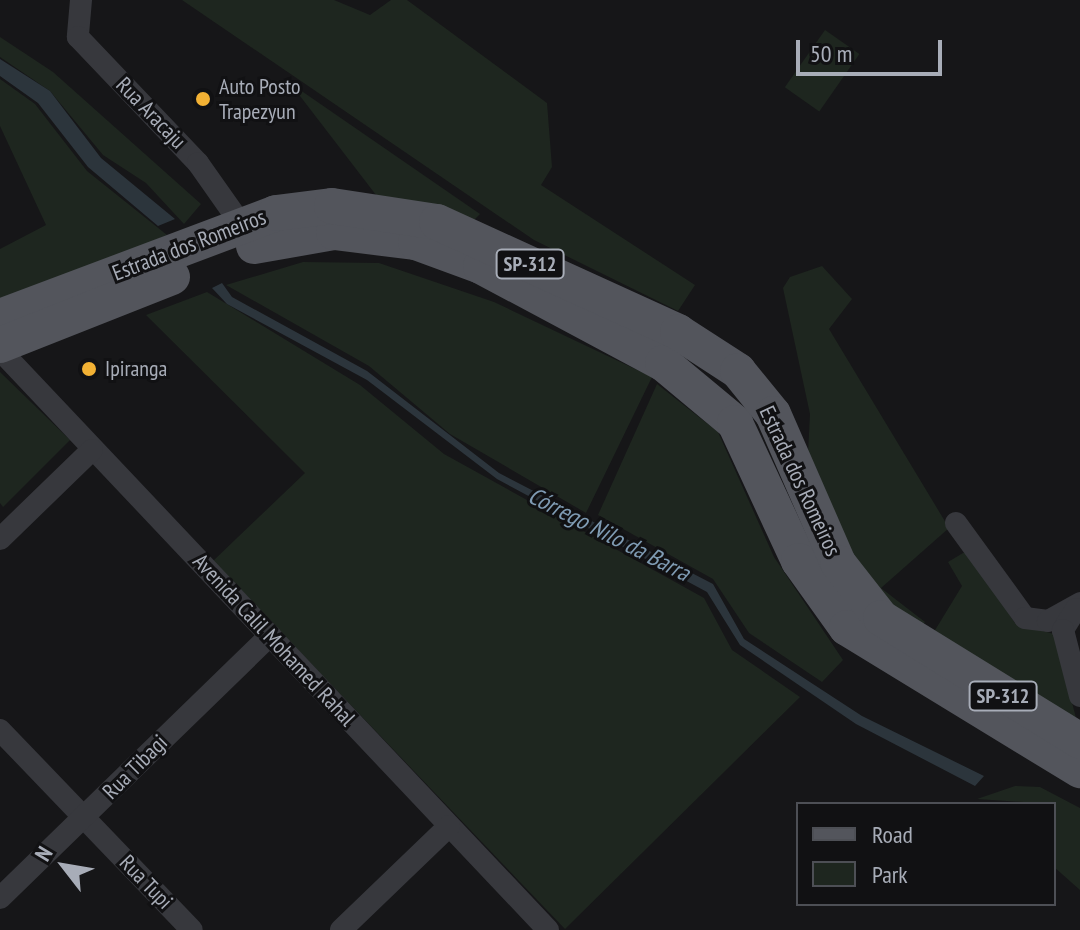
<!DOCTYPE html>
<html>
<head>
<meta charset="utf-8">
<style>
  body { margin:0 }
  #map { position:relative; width:1080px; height:930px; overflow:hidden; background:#161618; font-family:"PT Sans Narrow",sans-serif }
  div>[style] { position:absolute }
  .green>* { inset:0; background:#1e261f; transform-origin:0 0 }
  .water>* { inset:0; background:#2c353c }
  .street>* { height:22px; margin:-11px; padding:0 11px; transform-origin:11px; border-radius:11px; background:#37383d }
  .primary>* { height:36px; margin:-18px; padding:0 18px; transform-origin:18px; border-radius:18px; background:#53555c }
  .dots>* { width:22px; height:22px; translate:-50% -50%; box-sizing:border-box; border:4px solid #111113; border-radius:50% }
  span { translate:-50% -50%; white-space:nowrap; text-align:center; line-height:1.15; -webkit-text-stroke:6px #111113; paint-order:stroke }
  .shield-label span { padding:2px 6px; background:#111113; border:2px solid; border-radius:6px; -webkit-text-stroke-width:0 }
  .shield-label { font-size:20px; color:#a8adb8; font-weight:700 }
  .poi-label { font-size:22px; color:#a8adb8 }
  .left { translate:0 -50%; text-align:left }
  .street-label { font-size:22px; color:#a8adb8 }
  .water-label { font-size:24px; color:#7f9bb3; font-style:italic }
  .legend { position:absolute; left:796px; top:802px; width:260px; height:104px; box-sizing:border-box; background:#111113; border:2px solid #4d4f55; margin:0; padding:10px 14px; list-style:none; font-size:24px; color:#a8adb8 }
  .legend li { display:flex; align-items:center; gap:16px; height:40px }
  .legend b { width:40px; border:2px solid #4d4f55 }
  .north { position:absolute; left:24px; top:826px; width:80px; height:80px; -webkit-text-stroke:6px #111113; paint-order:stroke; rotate:301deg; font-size:22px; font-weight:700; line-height:32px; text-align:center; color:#a8adb8 }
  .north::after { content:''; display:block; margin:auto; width:28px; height:36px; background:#a8adb8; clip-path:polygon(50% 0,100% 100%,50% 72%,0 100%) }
  .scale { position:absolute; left:796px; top:40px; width:146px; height:36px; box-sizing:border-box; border:4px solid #a8adb8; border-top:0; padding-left:10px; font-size:24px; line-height:28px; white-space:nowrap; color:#a8adb8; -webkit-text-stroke:6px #111113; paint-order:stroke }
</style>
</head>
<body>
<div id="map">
  <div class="green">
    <i style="clip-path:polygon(182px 0,334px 0,370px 15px,391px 0,407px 0,547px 103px,552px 167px,541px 185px,695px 285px,678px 311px,534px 240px)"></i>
    <i style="left:825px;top:30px;width:42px;height:70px;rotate:35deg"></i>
    <i style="clip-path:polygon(0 37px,53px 72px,201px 204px,184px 224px,146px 183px,103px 155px,50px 91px,0 57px)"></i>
    <i style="clip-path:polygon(0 79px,35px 104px,87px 171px,167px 235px,0 304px,0 249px,46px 225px,0 126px)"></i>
    <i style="clip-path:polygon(290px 83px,480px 214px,466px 228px,376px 195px)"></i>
    <i style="clip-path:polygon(303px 262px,379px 263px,494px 302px,652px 377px,586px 513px,450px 434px,369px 366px,226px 285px)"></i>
    <i style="clip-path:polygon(822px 266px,852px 299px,829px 329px,949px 528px,881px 588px,925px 622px,915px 636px,884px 612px,807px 473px,810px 414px,783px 288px,790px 277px)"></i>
    <i style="clip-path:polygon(207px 292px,360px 385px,444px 454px,704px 598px,732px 650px,800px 697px,565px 929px,213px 561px,305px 473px,146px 315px)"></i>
    <i style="clip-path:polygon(0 372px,70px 440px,3px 507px,0 503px)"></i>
    <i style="clip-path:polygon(657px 384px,718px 432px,774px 557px,843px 660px,822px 682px,749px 633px,713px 579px,598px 515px)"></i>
    <i style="clip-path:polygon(968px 550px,1015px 623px,1054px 634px,1080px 733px,929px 640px,962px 586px,948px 562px)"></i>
    <i style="clip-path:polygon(1015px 786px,1040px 787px,1080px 808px,1080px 890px,1054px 867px,1054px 804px,977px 799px)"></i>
  </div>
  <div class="water">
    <i style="clip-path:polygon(0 59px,50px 91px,101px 158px,175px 219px,158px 226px,88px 167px,38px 103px,0 76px)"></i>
    <i style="clip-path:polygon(222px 283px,232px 297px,367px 371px,499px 473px,713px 584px,744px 639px,862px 716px,984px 776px,975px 786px,856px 724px,740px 645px,707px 592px,497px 479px,367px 380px,227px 304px,212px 288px)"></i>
  </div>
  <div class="street">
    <i style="left:81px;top:0;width:37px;rotate:95deg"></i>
    <i style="left:78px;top:37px;width:174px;rotate:46.4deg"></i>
    <i style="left:198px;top:163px;width:75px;rotate:54.8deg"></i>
    <i style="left:0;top:350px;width:798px;rotate:46.62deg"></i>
    <i style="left:956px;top:523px;width:117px;rotate:54deg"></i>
    <i style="left:1025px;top:618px;width:23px;rotate:7deg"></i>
    <i style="left:1048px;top:621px;width:37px;rotate:-29deg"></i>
    <i style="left:0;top:539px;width:128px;rotate:-44.1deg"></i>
    <i style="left:1076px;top:609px;width:25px;rotate:122deg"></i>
    <i style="left:1063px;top:630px;width:68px;rotate:75.6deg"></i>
    <i style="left:0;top:730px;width:277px;rotate:46.2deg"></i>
    <i style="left:0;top:898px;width:377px;rotate:-44.2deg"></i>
    <i style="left:341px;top:930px;width:150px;rotate:-43.9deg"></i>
  </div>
  <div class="primary">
    <i style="left:254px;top:246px;width:81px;rotate:-9.9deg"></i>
    <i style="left:334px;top:232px;width:83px;rotate:7deg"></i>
    <i style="left:416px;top:242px;width:69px;rotate:20.3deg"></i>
    <i style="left:481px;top:266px;width:206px;rotate:28.1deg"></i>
    <i style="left:663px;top:363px;width:94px;rotate:39.8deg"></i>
    <i style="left:735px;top:423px;width:152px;rotate:65.1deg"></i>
    <i style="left:799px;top:561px;width:82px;rotate:54.4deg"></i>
    <i style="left:847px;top:628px;width:273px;rotate:31.4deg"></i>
    <i style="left:0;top:317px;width:295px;rotate:-20.6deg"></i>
    <i style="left:276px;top:213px;width:56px;rotate:-7.1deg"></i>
    <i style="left:332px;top:206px;width:106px;rotate:8.7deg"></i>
    <i style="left:437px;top:222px;width:265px;rotate:24.5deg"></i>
    <i style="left:678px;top:332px;width:72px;rotate:33deg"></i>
    <i style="left:738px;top:371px;width:55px;rotate:50.9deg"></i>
    <i style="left:773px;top:414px;width:163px;rotate:66.4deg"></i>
    <i style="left:838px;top:563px;width:70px;rotate:52deg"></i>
    <i style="left:881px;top:618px;width:234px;rotate:31.7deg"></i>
    <i style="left:0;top:345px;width:185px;rotate:-21.6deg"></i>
  </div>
  <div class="dots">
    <i style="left:203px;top:99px;background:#f2b134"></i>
    <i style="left:89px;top:369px;background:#f2b134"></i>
  </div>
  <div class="shield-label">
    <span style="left:530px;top:264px">SP-312</span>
    <span style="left:1003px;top:696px">SP-312</span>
  </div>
  <div class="poi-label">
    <span class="left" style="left:219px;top:99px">Auto Posto<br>Trapezyun</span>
    <span class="left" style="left:105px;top:369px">Ipiranga</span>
  </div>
  <div class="street-label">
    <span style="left:151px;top:113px;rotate:46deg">Rua Aracaju</span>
    <span style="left:189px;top:245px;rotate:-21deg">Estrada dos Romeiros</span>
    <span style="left:800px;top:481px;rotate:65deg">Estrada dos Romeiros</span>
    <span style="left:274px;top:640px;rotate:47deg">Avenida Calil Mohamed Rahal</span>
    <span style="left:135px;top:767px;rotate:-45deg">Rua Tibagi</span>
    <span style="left:146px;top:882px;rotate:46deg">Rua Tupi</span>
  </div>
  <div class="water-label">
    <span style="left:609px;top:534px;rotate:27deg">Córrego Nilo da Barra</span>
  </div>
  <ul class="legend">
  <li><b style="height:10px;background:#53555c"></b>Road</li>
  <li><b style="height:22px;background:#1e261f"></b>Park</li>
  </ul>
  <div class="north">N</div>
  <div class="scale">50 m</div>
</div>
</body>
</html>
